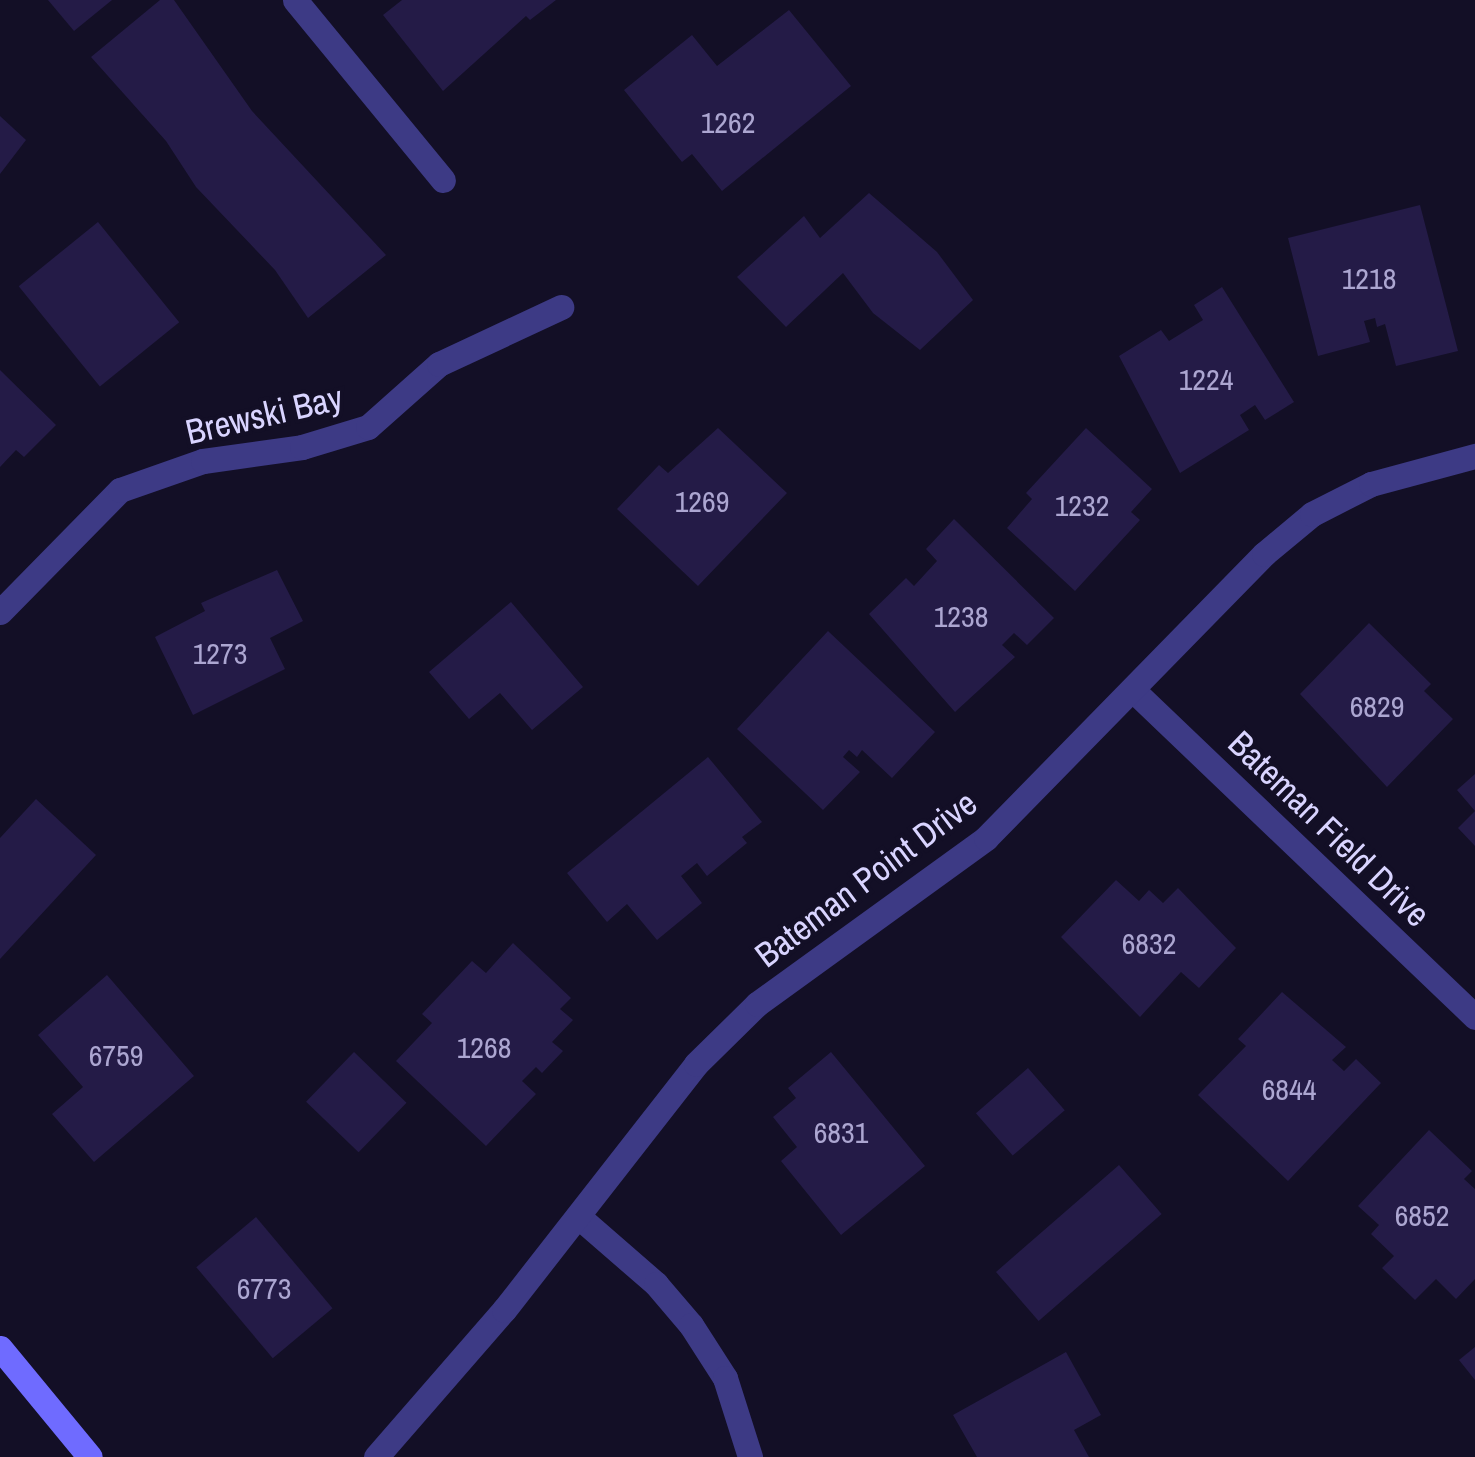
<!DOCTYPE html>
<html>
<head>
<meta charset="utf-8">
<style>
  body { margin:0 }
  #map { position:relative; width:1475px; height:1457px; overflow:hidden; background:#130f26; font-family:"Archivo Narrow",sans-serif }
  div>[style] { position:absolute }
  .building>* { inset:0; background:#241b47; transform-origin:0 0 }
  .minor>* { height:25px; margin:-12.5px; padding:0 12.5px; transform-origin:12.5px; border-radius:12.5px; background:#3d3a85 }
  .secondary>* { height:25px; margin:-12.5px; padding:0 12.5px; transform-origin:12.5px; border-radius:12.5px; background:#6f6bff }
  span { translate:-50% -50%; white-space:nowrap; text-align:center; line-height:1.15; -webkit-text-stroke:8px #130f26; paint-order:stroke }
  .number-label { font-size:30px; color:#aca6d1 }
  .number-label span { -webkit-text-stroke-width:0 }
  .street-label { font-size:35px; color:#d9d4ff }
</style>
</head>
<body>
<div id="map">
  <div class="building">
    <i style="clip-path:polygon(48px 0,112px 0,74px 31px)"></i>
    <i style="clip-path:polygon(160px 0,174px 0,252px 111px,386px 255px,308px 318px,275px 270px,196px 187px,166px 141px,91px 57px)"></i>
    <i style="clip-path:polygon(402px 0,556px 0,530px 20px,526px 16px,443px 91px,383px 15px)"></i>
    <i style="clip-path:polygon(789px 10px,851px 86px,722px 191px,692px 154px,682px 162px,624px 90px,692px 35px,717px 66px)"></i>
    <i style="clip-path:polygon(0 116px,26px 140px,0 174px)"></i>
    <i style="clip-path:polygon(869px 193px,937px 252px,973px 300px,920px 350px,873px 313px,843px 273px,786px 327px,737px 277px,804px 216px,820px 238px)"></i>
    <i style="clip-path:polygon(1420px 205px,1458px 351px,1396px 366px,1385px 324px,1377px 327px,1375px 318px,1364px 321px,1370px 342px,1318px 356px,1288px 238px)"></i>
    <i style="left:98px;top:222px;width:129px;height:102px;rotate:51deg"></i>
    <i style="clip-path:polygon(1222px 287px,1294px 402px,1265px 420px,1255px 405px,1240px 415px,1249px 430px,1180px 473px,1119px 356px,1161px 330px,1169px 341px,1203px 320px,1194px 305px)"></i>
    <i style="clip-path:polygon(0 370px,56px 425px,24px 457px,16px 450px,0 467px)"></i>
    <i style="clip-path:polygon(718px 428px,787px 493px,698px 586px,617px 509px,659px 465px,668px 473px)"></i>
    <i style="clip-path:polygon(1086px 428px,1152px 489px,1131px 512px,1140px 520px,1075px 591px,1007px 528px,1032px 499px,1026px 493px)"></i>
    <i style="clip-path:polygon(954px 519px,1054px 618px,1027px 645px,1014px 633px,1002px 645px,1015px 657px,955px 712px,869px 614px,906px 578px,914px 586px,937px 561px,926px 549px)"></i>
    <i style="clip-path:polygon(277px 570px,303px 621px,270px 638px,285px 669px,193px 715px,155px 637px,205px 611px,201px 603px)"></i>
    <i style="clip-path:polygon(511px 602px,583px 687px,532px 730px,500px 693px,469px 719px,429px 672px)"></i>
    <i style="clip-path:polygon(1369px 623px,1431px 684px,1424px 691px,1453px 719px,1387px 787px,1300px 694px)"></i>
    <i style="clip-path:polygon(828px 631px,935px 732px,892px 778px,862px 750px,857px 757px,849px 750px,843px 757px,860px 772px,823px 810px,737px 729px)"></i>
    <i style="clip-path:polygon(708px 757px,762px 822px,742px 837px,747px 843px,707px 876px,697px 863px,681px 876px,702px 903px,657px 940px,627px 904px,607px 922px,567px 873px)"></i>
    <i style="clip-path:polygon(1475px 774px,1475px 811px,1457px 790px)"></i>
    <i style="clip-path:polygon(36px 799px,96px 855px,0 959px,0 838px)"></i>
    <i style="clip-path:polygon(1475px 811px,1475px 846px,1458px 828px)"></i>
    <i style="clip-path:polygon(1116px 880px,1139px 901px,1149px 890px,1163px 903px,1178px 888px,1236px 948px,1199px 988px,1181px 972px,1140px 1017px,1061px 937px)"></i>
    <i style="clip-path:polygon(513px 943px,571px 998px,560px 1009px,573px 1020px,552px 1042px,563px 1051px,542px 1073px,536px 1067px,522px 1081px,536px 1094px,486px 1146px,396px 1061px,432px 1023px,422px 1014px,472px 961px,486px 973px)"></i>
    <i style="clip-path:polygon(107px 975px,194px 1076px,94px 1162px,52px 1114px,83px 1087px,38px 1035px)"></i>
    <i style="clip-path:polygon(1282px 992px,1346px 1047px,1332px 1060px,1344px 1071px,1356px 1059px,1381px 1083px,1288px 1181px,1198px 1095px,1246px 1046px,1238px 1039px)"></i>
    <i style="left:354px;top:1052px;width:73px;height:69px;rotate:44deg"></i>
    <i style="clip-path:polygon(831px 1052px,925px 1166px,841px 1235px,781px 1161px,797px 1147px,773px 1117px,796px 1098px,788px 1088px)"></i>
    <i style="left:1028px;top:1068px;width:56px;height:69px;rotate:49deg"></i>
    <i style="clip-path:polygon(1429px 1130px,1472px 1171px,1464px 1179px,1475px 1189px,1475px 1279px,1456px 1299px,1436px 1279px,1415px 1300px,1382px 1268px,1394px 1256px,1371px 1234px,1379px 1225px,1358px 1206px)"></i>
    <i style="left:1119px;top:1165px;width:65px;height:163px;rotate:49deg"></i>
    <i style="left:256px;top:1217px;width:119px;height:78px;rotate:50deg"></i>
    <i style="clip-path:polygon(1475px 1347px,1475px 1380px,1459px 1360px)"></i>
    <i style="clip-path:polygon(1066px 1352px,1101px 1415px,1074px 1430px,1089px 1457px,977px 1457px,953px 1415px)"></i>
  </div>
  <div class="minor">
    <i style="left:295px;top:0;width:233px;rotate:50.6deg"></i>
    <i style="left:0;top:612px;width:171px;rotate:-45.5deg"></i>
    <i style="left:120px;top:490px;width:88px;rotate:-19.3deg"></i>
    <i style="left:203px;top:461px;width:100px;rotate:-8deg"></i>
    <i style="left:302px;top:447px;width:69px;rotate:-16.9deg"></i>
    <i style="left:368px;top:427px;width:95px;rotate:-41.6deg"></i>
    <i style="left:439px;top:364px;width:135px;rotate:-25deg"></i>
    <i style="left:1134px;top:691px;width:472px;rotate:43.7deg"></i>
    <i style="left:579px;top:1217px;width:102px;rotate:41deg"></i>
    <i style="left:656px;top:1284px;width:54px;rotate:49.5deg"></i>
    <i style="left:691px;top:1325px;width:63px;rotate:57.3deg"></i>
    <i style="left:725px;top:1378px;width:83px;rotate:72.4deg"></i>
    <i style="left:376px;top:1457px;width:195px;rotate:-49deg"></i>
    <i style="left:504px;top:1310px;width:312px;rotate:-52deg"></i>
    <i style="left:696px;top:1064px;width:86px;rotate:-44.5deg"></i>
    <i style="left:757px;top:1004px;width:283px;rotate:-35.9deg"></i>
    <i style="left:986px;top:838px;width:397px;rotate:-45.6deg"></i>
    <i style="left:1264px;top:554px;width:62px;rotate:-39.8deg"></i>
    <i style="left:1312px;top:514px;width:66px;rotate:-27deg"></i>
    <i style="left:1371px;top:484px;width:108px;rotate:-15.1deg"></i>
  </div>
  <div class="secondary">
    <i style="left:0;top:1348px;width:141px;rotate:50.5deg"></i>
  </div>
  <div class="number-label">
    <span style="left:728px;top:122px">1262</span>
    <span style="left:1369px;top:278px">1218</span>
    <span style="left:1206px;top:379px">1224</span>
    <span style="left:702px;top:501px">1269</span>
    <span style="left:1082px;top:505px">1232</span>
    <span style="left:961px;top:616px">1238</span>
    <span style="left:220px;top:653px">1273</span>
    <span style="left:1377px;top:706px">6829</span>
    <span style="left:1149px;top:943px">6832</span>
    <span style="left:484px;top:1047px">1268</span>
    <span style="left:116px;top:1055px">6759</span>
    <span style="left:1289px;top:1089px">6844</span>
    <span style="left:841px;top:1132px">6831</span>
    <span style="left:1422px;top:1215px">6852</span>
    <span style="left:264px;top:1288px">6773</span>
  </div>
  <div class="street-label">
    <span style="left:264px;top:415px;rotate:-13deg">Brewski Bay</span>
    <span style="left:1329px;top:829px;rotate:44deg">Bateman Field Drive</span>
    <span style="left:866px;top:879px;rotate:-37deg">Bateman Point Drive</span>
  </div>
</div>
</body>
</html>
